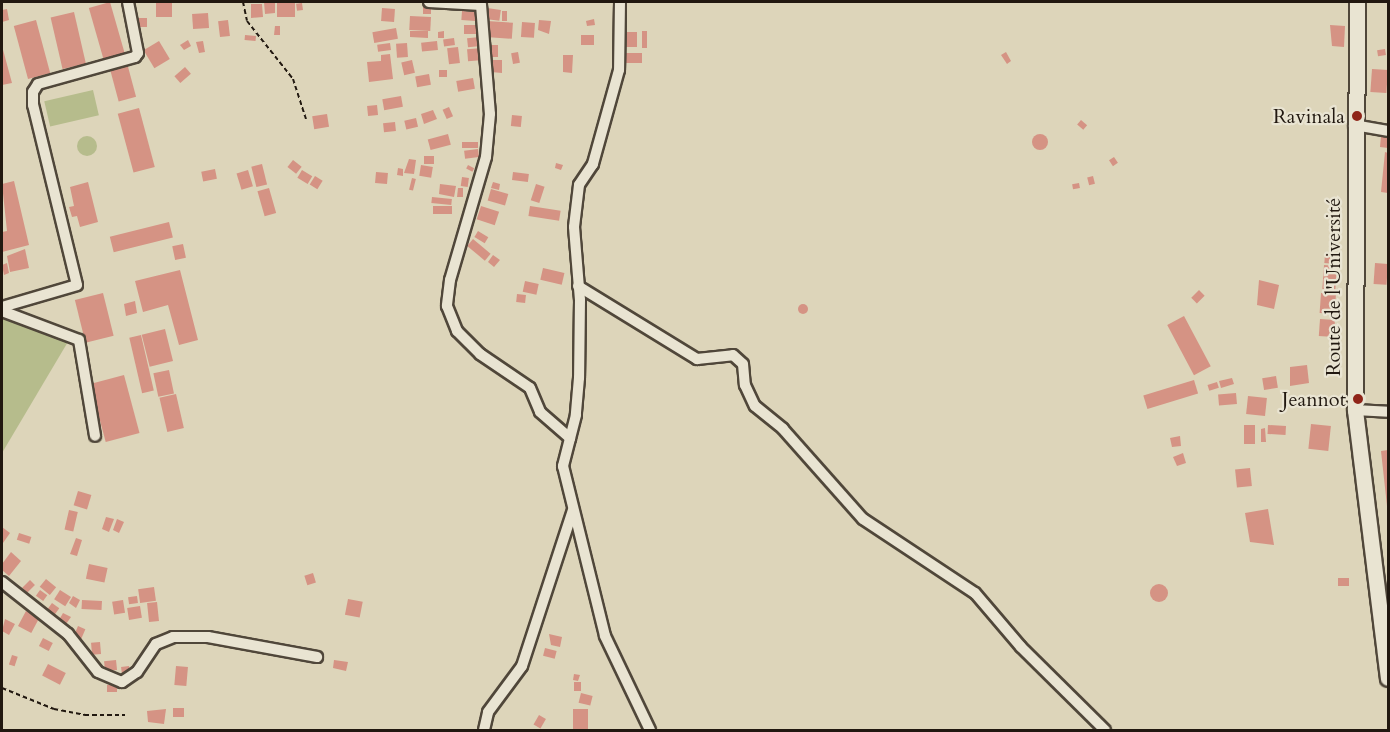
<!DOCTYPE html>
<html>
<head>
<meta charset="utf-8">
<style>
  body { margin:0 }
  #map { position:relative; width:1390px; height:732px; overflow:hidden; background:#ddd5ba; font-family:Cardo,serif }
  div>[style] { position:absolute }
  .green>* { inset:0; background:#b6bc8c; transform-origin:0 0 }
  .round { border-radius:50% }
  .building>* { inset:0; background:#d59384; transform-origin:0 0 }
  .path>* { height:2px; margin-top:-1px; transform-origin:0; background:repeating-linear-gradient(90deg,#211810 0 4.5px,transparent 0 7.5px) }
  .roads { filter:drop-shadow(2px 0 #50473a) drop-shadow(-2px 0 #50473a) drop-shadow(0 2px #50473a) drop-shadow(0 -2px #50473a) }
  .street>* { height:10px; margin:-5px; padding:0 5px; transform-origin:5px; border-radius:5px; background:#e9e4d2 }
  .secondary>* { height:15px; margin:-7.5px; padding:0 7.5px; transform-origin:7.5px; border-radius:7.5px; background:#e9e4d2 }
  .dots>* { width:16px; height:16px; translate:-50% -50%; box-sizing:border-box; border:3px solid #e9e4d2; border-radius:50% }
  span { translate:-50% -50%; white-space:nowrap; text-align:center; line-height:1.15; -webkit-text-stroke:4.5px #e9e4d2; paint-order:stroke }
  .poi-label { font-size:20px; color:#211810 }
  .right { translate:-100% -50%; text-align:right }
  .street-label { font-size:20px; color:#211810 }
  .frame { position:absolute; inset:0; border:3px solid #211810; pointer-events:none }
</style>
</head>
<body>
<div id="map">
  <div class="green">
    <i style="left:93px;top:90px;width:26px;height:50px;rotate:77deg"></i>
    <i class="round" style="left:77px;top:136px;width:20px;height:20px"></i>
    <i style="clip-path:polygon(2px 315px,72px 335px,2px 453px)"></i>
  </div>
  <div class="building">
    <i style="left:110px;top:2px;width:54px;height:22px;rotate:74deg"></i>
    <i style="left:156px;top:2px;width:16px;height:15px"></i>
    <i style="clip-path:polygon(264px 2px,275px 2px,275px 13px,265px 14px)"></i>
    <i style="left:277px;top:2px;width:18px;height:15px"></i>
    <i style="left:302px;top:3px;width:7px;height:6px;rotate:82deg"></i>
    <i style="clip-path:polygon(251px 4px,262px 4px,263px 17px,251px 18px)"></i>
    <i style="left:423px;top:7px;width:8px;height:7px"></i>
    <i style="left:382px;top:8px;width:13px;height:13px;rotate:4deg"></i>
    <i style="left:487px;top:8px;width:14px;height:11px;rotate:8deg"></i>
    <i style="clip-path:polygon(7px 9px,9px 20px,2px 22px,2px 10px)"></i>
    <i style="left:462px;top:11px;width:14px;height:9px;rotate:4deg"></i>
    <i style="left:502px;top:11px;width:5px;height:10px"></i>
    <i style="left:74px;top:12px;width:53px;height:24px;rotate:77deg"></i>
    <i style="left:208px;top:13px;width:15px;height:16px;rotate:86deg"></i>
    <i style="left:410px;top:16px;width:21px;height:14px;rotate:3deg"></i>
    <i style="left:137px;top:18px;width:10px;height:9px"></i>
    <i style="clip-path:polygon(594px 19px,595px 25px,587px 26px,586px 21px)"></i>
    <i style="left:36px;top:20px;width:55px;height:23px;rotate:75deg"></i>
    <i style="left:228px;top:20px;width:16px;height:10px;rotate:83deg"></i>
    <i style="clip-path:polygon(539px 20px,551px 21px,549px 34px,538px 30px)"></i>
    <i style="left:487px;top:21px;width:26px;height:16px;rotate:4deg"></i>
    <i style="left:522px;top:22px;width:13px;height:15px;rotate:4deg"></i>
    <i style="left:464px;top:25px;width:14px;height:9px"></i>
    <i style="clip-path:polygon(1330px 25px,1345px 26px,1344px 47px,1332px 46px)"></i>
    <i style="clip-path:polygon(275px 26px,280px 26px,280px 35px,274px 35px)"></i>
    <i style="left:396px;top:28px;width:11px;height:24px;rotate:80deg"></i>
    <i style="clip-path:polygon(410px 31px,428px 31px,428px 38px,410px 37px)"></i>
    <i style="clip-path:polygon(444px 31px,444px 38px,438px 38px,438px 32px)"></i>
    <i style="left:642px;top:31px;width:5px;height:17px"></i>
    <i style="left:625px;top:32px;width:12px;height:15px"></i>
    <i style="left:245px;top:35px;width:11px;height:5px;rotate:5deg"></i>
    <i style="left:581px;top:35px;width:13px;height:10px"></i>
    <i style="left:480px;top:37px;width:9px;height:13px;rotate:84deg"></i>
    <i style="left:454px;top:38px;width:7px;height:11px;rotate:82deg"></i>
    <i style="clip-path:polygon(188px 40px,191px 46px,184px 50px,180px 45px)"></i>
    <i style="left:159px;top:41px;width:21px;height:18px;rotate:59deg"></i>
    <i style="clip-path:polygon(203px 41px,205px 52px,199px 53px,196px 42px)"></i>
    <i style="left:437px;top:41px;width:9px;height:16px;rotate:84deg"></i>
    <i style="left:390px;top:43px;width:7px;height:13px;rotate:82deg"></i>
    <i style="left:407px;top:43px;width:14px;height:11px;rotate:86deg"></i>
    <i style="left:487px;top:45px;width:11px;height:12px"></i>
    <i style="clip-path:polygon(2px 46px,12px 83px,2px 85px)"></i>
    <i style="left:458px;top:47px;width:16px;height:11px;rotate:83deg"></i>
    <i style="left:482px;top:48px;width:12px;height:15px;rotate:85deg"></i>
    <i style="left:1385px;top:49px;width:6px;height:8px;rotate:81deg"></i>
    <i style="left:518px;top:52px;width:11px;height:7px;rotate:80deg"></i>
    <i style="clip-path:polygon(1006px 52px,1011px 61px,1007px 64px,1001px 55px)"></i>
    <i style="left:626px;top:53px;width:16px;height:10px"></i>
    <i style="clip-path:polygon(390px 54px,393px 79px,369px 82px,367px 62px,381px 61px,381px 55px)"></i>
    <i style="clip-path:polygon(563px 55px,573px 55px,572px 73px,563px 72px)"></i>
    <i style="left:412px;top:60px;width:13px;height:11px;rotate:77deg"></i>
    <i style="clip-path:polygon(492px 60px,502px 60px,502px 73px,491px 72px)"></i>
    <i style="left:127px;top:63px;width:35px;height:18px;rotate:75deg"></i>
    <i style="left:185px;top:67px;width:9px;height:14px;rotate:49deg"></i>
    <i style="left:1372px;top:69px;width:16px;height:23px;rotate:4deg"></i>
    <i style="left:439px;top:70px;width:8px;height:7px"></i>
    <i style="left:429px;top:74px;width:11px;height:14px;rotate:80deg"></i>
    <i style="left:473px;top:78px;width:11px;height:17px;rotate:80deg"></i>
    <i style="left:401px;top:96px;width:11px;height:19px;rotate:80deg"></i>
    <i style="left:377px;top:105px;width:10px;height:10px;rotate:84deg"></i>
    <i style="left:449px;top:107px;width:10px;height:7px;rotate:66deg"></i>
    <i style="left:139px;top:108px;width:61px;height:22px;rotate:75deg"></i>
    <i style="clip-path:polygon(433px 110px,437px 119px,424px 124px,421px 114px)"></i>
    <i style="left:327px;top:114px;width:13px;height:15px;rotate:81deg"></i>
    <i style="left:512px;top:115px;width:10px;height:11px;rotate:6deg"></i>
    <i style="left:416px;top:118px;width:9px;height:12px;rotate:77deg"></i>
    <i style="left:1081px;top:120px;width:8px;height:6px;rotate:40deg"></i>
    <i style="left:395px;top:122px;width:9px;height:12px;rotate:84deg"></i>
    <i class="round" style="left:1032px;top:134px;width:16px;height:16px"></i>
    <i style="left:448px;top:134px;width:11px;height:21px;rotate:75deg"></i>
    <i style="clip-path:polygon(1381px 136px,1388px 137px,1388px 148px,1380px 147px)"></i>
    <i style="left:478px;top:142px;width:6px;height:16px;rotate:90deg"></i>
    <i style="left:478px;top:149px;width:8px;height:14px;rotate:83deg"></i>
    <i style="clip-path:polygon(1385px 152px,1388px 153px,1388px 193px,1381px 192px)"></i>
    <i style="left:424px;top:156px;width:10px;height:8px"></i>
    <i style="left:1114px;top:157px;width:7px;height:6px;rotate:56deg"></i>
    <i style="clip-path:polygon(409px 159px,416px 160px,414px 174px,404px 173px)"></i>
    <i style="left:293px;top:160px;width:11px;height:9px;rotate:38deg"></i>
    <i style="clip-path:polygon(556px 163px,563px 165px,561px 170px,555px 168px)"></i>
    <i style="left:262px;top:164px;width:21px;height:11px;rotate:76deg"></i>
    <i style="left:421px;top:165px;width:12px;height:11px;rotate:9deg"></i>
    <i style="left:468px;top:165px;width:7px;height:4px;rotate:27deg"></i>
    <i style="clip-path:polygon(398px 168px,403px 169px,403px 176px,397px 175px)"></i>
    <i style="left:215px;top:169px;width:10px;height:14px;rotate:79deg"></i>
    <i style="left:248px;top:170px;width:17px;height:12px;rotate:73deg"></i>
    <i style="left:302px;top:170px;width:12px;height:9px;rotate:31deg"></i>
    <i style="left:376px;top:172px;width:12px;height:11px;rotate:5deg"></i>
    <i style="left:513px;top:172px;width:16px;height:8px;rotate:7deg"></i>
    <i style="left:315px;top:176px;width:9px;height:10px;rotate:32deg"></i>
    <i style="left:1093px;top:176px;width:8px;height:6px;rotate:76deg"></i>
    <i style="left:462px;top:177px;width:7px;height:9px;rotate:8deg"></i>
    <i style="left:412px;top:178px;width:4px;height:12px;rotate:14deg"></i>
    <i style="clip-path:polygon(14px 181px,29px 245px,2px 252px,2px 232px,7px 231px,2px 184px)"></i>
    <i style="clip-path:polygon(88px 182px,98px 222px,80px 227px,77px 216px,72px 217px,69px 207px,74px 206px,70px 187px)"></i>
    <i style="clip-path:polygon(493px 182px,500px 184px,499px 190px,491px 188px)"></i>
    <i style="left:1079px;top:183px;width:5px;height:7px;rotate:79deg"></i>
    <i style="clip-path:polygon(440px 184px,456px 186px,454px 197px,439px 194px)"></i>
    <i style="left:536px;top:184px;width:9px;height:17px;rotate:18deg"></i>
    <i style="left:269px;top:188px;width:26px;height:12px;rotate:74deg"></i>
    <i style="clip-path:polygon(458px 188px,463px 188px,463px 197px,457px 197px)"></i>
    <i style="left:491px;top:189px;width:18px;height:12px;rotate:16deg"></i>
    <i style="left:432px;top:197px;width:20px;height:6px;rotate:6deg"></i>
    <i style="left:433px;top:206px;width:19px;height:8px"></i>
    <i style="left:481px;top:206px;width:19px;height:14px;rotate:18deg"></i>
    <i style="left:530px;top:206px;width:31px;height:10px;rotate:9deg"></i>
    <i style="left:169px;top:222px;width:16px;height:61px;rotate:76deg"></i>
    <i style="left:478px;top:231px;width:12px;height:7px;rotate:31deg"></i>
    <i style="left:473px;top:239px;width:23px;height:9px;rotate:40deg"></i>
    <i style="left:183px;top:244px;width:14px;height:11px;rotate:78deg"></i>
    <i style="clip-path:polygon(25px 249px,29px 268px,10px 272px,7px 256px)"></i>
    <i style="clip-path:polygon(493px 255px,500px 260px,494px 267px,488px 262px)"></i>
    <i style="left:1325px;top:255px;width:12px;height:8px;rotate:5deg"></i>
    <i style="clip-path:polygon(7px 263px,9px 273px,4px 275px,2px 265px)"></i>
    <i style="left:1375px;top:263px;width:13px;height:21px;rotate:4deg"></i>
    <i style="left:1324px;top:265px;width:13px;height:24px;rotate:4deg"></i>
    <i style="left:543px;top:268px;width:22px;height:12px;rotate:13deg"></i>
    <i style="clip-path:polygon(180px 270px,198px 340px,179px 345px,168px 305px,143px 312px,135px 281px)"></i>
    <i style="clip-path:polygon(1259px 280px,1279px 285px,1274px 309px,1257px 305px)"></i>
    <i style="left:525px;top:281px;width:14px;height:11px;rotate:12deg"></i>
    <i style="left:1199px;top:290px;width:8px;height:11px;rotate:45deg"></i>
    <i style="left:103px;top:293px;width:44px;height:29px;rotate:76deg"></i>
    <i style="left:1321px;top:293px;width:15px;height:20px;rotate:4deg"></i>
    <i style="left:517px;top:294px;width:9px;height:8px;rotate:6deg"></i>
    <i style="clip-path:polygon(135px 301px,137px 313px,126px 316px,124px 304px)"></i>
    <i class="round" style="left:798px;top:304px;width:10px;height:10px"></i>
    <i style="left:1184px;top:316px;width:57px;height:19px;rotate:62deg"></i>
    <i style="left:1320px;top:319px;width:15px;height:17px;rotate:4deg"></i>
    <i style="left:165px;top:329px;width:33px;height:24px;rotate:76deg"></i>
    <i style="left:141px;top:335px;width:57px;height:12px;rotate:77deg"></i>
    <i style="clip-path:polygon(1307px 365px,1309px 383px,1290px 386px,1290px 367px)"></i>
    <i style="left:169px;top:370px;width:24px;height:16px;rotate:78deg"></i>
    <i style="left:124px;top:375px;width:60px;height:35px;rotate:75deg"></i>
    <i style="left:1276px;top:376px;width:12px;height:14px;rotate:81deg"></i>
    <i style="clip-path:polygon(1232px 378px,1234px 384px,1221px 388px,1219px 381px)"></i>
    <i style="left:1194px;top:380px;width:14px;height:53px;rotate:73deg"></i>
    <i style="left:1217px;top:382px;width:6px;height:10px;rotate:72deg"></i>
    <i style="left:1236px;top:393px;width:11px;height:18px;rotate:85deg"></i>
    <i style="left:176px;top:394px;width:35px;height:17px;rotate:77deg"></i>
    <i style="left:1248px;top:396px;width:19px;height:18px;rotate:6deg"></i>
    <i style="left:1311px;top:424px;width:20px;height:25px;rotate:6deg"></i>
    <i style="left:1244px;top:425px;width:11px;height:19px"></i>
    <i style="left:1268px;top:425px;width:18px;height:9px;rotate:3deg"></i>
    <i style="clip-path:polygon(1265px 428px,1266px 442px,1261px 442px,1261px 429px)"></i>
    <i style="clip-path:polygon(1180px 436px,1181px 446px,1172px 447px,1170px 438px)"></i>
    <i style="clip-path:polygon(1388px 450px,1388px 506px,1387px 506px,1381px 451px)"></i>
    <i style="clip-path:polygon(1183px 453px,1186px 463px,1177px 466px,1173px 457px)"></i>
    <i style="left:1250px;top:468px;width:18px;height:15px;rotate:84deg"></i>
    <i style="left:78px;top:491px;width:14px;height:15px;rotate:17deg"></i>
    <i style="clip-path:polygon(1268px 509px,1274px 545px,1250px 542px,1245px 513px)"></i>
    <i style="left:69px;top:510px;width:9px;height:20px;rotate:13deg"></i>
    <i style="clip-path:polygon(106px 517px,114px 519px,109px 532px,102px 529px)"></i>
    <i style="clip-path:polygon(117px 519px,124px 522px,119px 533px,113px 530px)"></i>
    <i style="clip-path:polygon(2px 527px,10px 533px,3px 543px,2px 542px)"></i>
    <i style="left:19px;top:533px;width:13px;height:7px;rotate:18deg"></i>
    <i style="clip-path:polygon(76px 538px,82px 540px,77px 556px,70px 554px)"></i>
    <i style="clip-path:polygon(11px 552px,21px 561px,9px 576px,2px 570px,2px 564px)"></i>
    <i style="left:89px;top:564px;width:19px;height:15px;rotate:12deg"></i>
    <i style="left:313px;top:573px;width:10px;height:9px;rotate:73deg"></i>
    <i style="left:1349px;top:578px;width:8px;height:11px;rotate:90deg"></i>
    <i style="left:46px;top:579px;width:13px;height:10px;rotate:39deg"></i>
    <i style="left:30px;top:580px;width:7px;height:11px;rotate:45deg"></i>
    <i class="round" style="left:1150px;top:584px;width:18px;height:18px"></i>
    <i style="left:154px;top:587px;width:14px;height:16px;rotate:82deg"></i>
    <i style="left:40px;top:590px;width:9px;height:7px;rotate:36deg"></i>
    <i style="left:60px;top:590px;width:13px;height:11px;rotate:32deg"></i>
    <i style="clip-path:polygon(73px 596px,80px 600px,76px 608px,69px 603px)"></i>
    <i style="left:137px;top:596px;width:7px;height:9px;rotate:82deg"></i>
    <i style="left:348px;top:599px;width:15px;height:16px;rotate:11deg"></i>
    <i style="left:82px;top:600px;width:20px;height:9px;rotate:3deg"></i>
    <i style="left:123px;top:600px;width:13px;height:11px;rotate:81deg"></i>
    <i style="left:157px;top:602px;width:19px;height:10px;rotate:84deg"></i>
    <i style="left:52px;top:603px;width:9px;height:13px;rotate:36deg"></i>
    <i style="left:140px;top:606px;width:12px;height:13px;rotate:81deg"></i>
    <i style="left:26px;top:611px;width:15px;height:17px;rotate:28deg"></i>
    <i style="clip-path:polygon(63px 613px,71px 617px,66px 624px,59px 620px)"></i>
    <i style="clip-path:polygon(5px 619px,15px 624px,9px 635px,2px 631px)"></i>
    <i style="left:78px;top:626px;width:8px;height:11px;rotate:23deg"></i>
    <i style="clip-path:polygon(549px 634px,562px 637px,560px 647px,551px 645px)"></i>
    <i style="left:43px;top:638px;width:11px;height:9px;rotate:27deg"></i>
    <i style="left:100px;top:642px;width:12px;height:9px;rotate:85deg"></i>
    <i style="left:545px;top:648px;width:12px;height:8px;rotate:14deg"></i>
    <i style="left:12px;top:655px;width:6px;height:10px;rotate:18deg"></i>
    <i style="left:116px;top:660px;width:10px;height:12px;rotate:84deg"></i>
    <i style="clip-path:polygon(334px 660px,348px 662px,346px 671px,333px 668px)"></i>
    <i style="left:48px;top:664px;width:20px;height:13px;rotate:27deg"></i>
    <i style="left:129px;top:666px;width:8px;height:8px;rotate:83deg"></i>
    <i style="left:176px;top:666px;width:12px;height:19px;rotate:5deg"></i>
    <i style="clip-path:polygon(574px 674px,580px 675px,578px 681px,573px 680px)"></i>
    <i style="left:574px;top:682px;width:7px;height:9px"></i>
    <i style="left:117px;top:685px;width:7px;height:10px;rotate:90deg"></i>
    <i style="left:581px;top:693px;width:12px;height:10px;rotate:14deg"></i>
    <i style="left:173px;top:708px;width:11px;height:9px"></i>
    <i style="clip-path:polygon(166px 709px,164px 724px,148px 722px,147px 711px)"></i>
    <i style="left:573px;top:709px;width:15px;height:21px"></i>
    <i style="left:539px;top:715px;width:8px;height:11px;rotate:30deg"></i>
  </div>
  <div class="path">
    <i style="left:243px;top:2px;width:19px;rotate:78deg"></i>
    <i style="left:247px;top:21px;width:74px;rotate:51.6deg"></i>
    <i style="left:293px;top:79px;width:42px;rotate:72deg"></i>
    <i style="left:2px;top:688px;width:56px;rotate:22deg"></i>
    <i style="left:54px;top:709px;width:32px;rotate:11deg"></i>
    <i style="left:85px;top:715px;width:40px"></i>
  </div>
  <div class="roads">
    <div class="street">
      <i style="left:429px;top:2px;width:52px;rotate:3.3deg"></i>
      <i style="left:481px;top:5px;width:109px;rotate:85.3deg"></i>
      <i style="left:490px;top:114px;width:43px;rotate:95.3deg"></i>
      <i style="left:486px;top:157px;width:128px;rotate:106.3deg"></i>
      <i style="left:450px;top:280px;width:26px;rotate:97deg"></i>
      <i style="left:447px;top:306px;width:27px;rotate:68deg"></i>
      <i style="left:457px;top:331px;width:33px;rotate:45deg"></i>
      <i style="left:480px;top:354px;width:60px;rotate:34.2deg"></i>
      <i style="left:530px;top:388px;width:26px;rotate:67deg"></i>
      <i style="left:540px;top:412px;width:40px;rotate:41deg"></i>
      <i style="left:620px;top:2px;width:68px;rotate:90.8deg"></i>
      <i style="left:619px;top:70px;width:98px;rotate:105.5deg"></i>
      <i style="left:593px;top:164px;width:25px;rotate:124deg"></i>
      <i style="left:579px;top:185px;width:42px;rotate:96.8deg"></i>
      <i style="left:574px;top:227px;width:73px;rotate:85.3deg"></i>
      <i style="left:580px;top:300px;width:78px;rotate:90.7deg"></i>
      <i style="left:579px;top:378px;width:37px;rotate:95deg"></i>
      <i style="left:576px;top:415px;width:53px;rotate:104.3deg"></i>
      <i style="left:563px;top:466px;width:175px;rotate:76.1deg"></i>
      <i style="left:605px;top:636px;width:104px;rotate:64.4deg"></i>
      <i style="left:1354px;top:125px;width:35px;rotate:10deg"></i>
      <i style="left:578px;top:286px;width:140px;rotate:31.5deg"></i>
      <i style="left:697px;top:359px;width:36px;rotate:-6deg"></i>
      <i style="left:733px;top:355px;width:13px;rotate:42deg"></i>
      <i style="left:743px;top:364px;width:21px;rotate:85deg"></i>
      <i style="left:745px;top:385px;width:23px;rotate:65deg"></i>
      <i style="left:755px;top:406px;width:36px;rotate:39deg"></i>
      <i style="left:783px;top:429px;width:120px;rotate:48.4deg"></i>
      <i style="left:863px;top:519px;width:134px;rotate:33.5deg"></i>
      <i style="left:975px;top:593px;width:71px;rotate:49.6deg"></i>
      <i style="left:1021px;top:647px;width:118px;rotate:44.7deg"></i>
      <i style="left:2px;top:307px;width:78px;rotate:-16.3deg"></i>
      <i style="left:77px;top:285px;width:185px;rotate:-103.7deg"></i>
      <i style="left:33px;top:105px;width:13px;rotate:-90deg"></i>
      <i style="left:33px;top:92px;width:9px;rotate:-58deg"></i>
      <i style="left:38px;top:84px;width:101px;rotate:-15.6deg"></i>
      <i style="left:135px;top:57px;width:5px;rotate:-53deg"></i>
      <i style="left:138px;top:53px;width:52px;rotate:-101.1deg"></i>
      <i style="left:2px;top:311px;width:82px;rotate:20.6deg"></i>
      <i style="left:79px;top:340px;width:97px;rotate:80.5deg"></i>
      <i style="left:1355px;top:410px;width:33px;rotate:3deg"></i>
      <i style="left:2px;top:582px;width:84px;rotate:38.2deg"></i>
      <i style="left:68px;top:634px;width:48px;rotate:51.7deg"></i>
      <i style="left:98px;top:672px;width:26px;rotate:23deg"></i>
      <i style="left:122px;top:682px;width:18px;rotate:-34deg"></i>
      <i style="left:137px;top:672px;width:34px;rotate:-56deg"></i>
      <i style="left:156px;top:644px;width:18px;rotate:-22deg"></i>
      <i style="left:173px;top:637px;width:35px"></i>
      <i style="left:208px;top:637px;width:111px;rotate:10.4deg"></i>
      <i style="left:484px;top:730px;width:18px;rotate:-77deg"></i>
      <i style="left:488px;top:712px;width:57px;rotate:-53.5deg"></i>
      <i style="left:522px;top:666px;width:164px;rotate:-71.9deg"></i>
    </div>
    <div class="secondary">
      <i style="left:1357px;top:2px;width:408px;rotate:90.3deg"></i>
      <i style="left:1355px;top:410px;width:270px;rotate:83deg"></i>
    </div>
  </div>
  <div class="dots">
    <i style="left:1357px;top:116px;background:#8f2418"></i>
    <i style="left:1358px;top:399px;background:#8f2418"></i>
  </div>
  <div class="poi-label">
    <span class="right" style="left:1345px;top:116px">Ravinala</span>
    <span class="right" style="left:1346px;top:399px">Jeannot</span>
  </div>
  <div class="street-label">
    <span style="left:1333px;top:287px;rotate:-90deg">Route de l'Université</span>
  </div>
  <div class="frame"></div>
</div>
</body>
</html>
